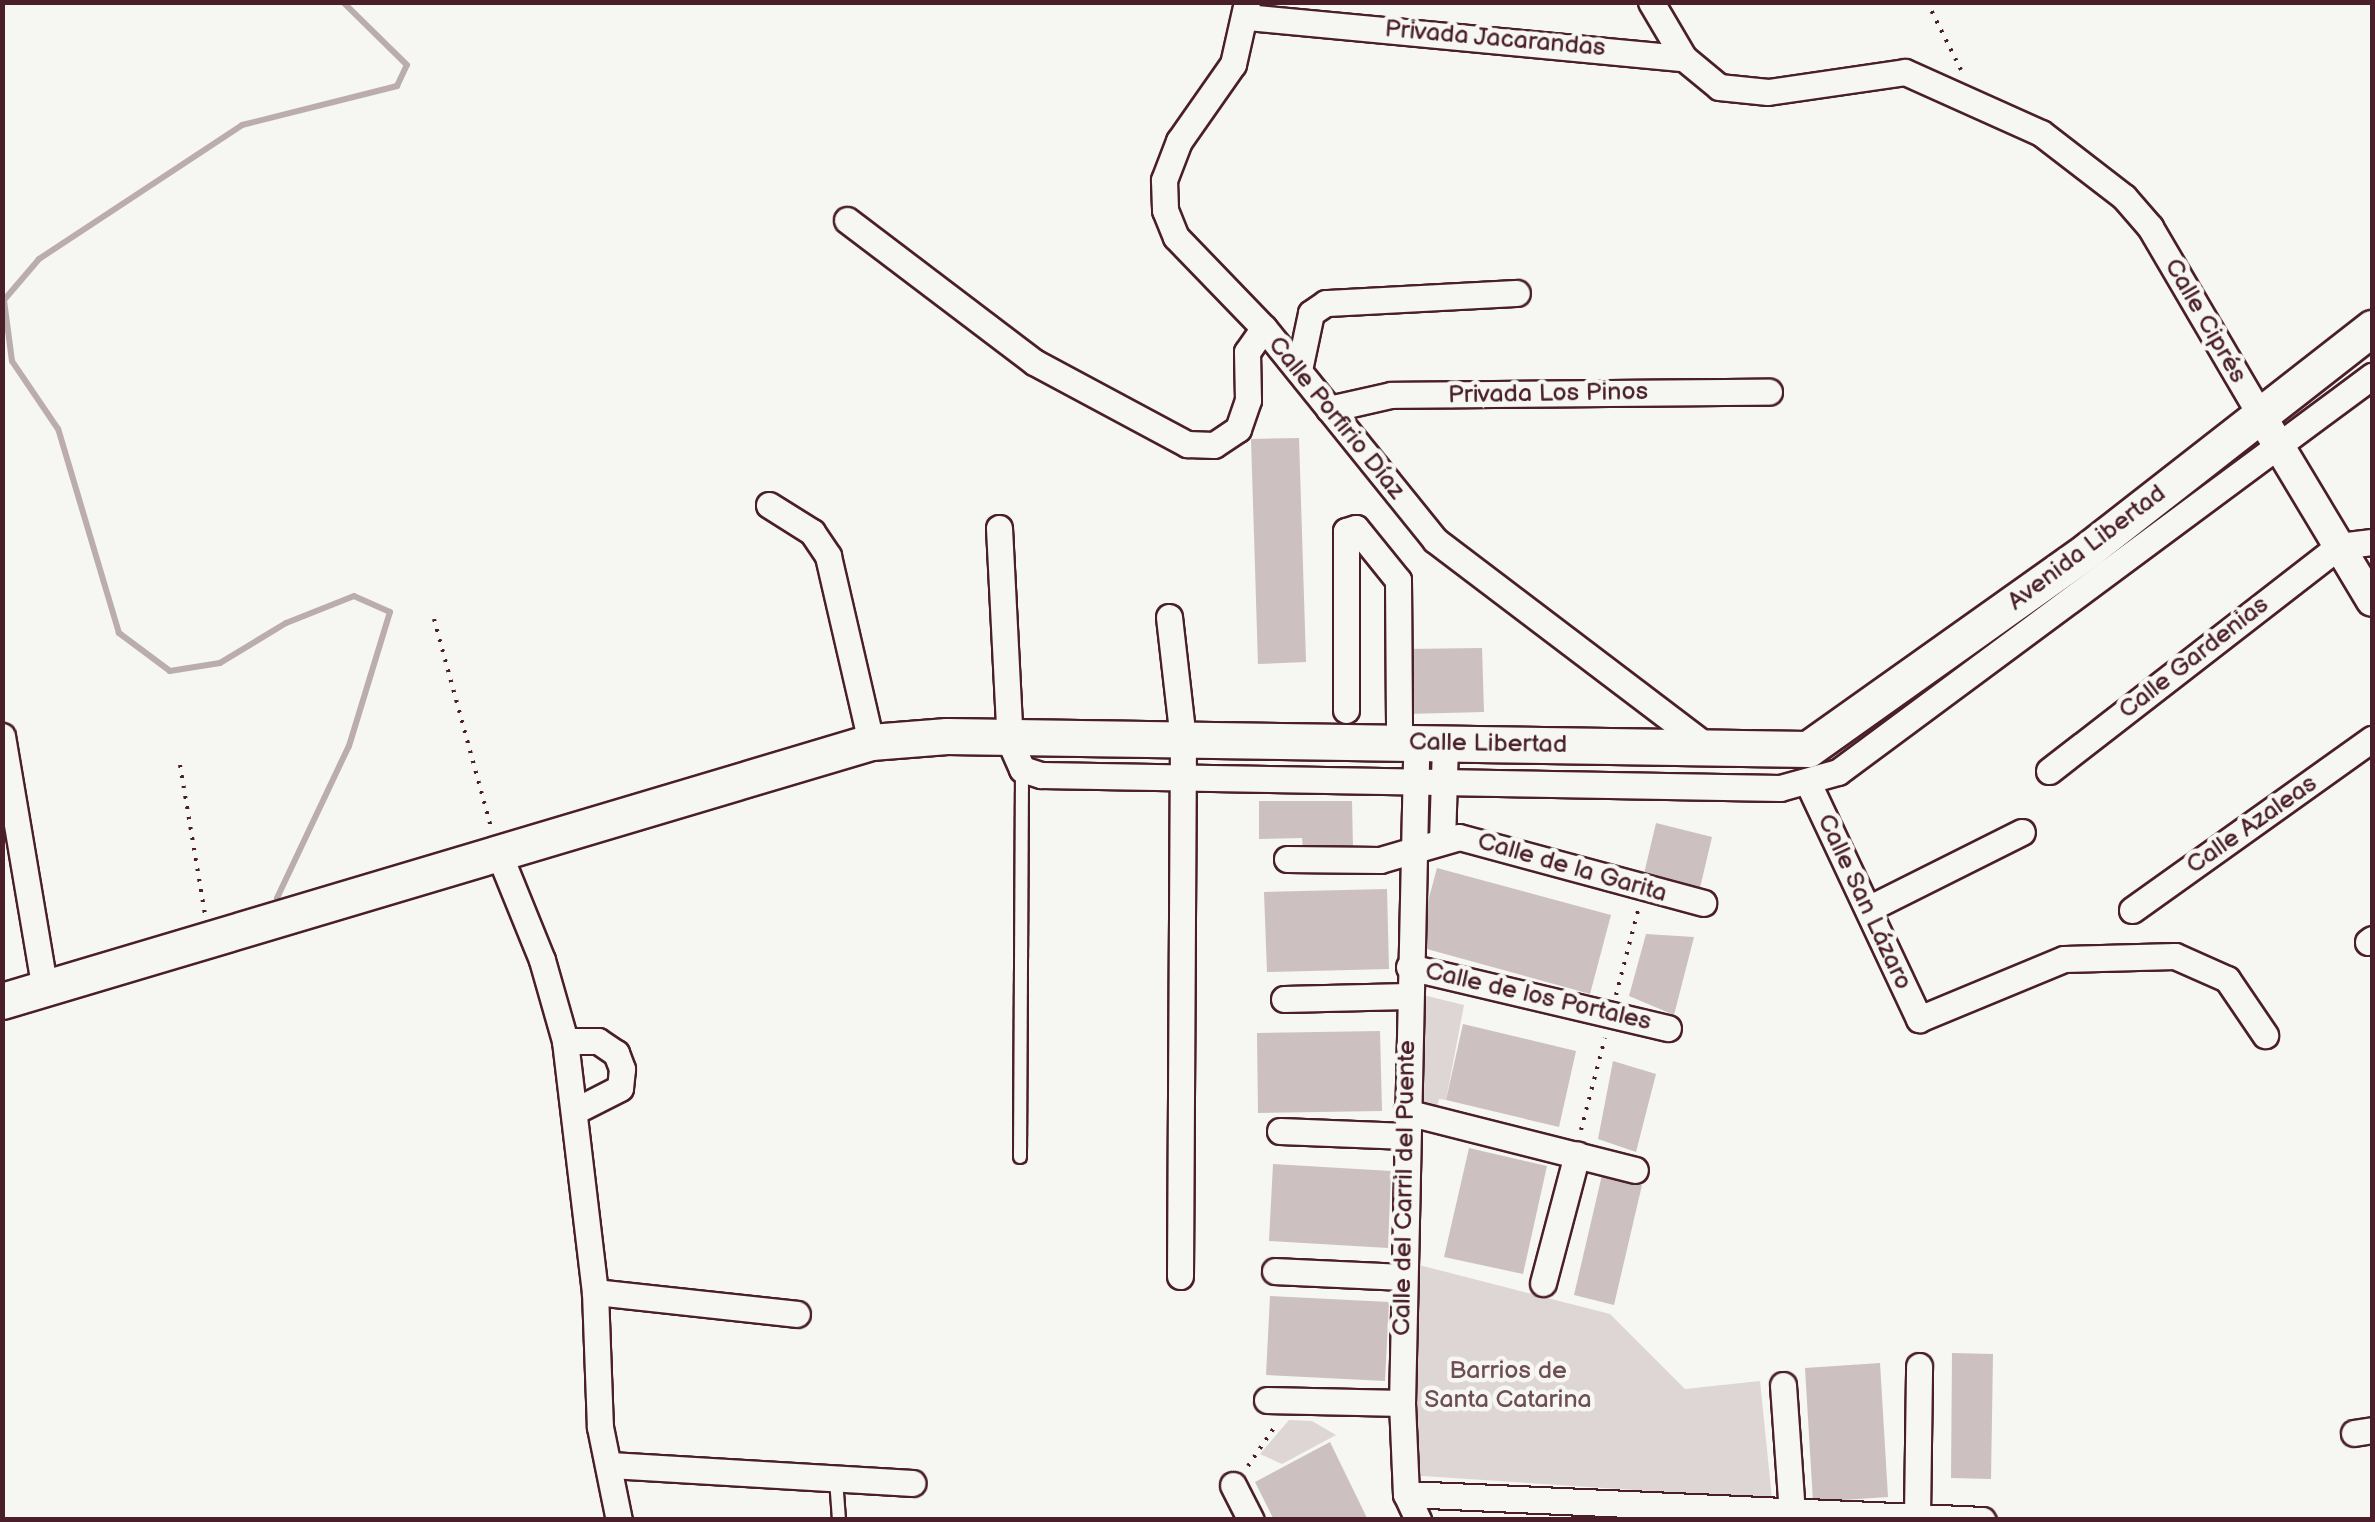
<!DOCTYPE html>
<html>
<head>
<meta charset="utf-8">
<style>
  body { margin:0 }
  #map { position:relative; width:2375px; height:1522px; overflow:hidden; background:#f6f6f2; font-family:"Balsamiq Sans",sans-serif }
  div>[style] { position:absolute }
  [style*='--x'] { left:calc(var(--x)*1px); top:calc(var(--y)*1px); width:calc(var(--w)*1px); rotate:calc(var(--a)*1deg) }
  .green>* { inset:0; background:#ddd6d5 }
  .stream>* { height:6px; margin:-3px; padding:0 3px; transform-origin:3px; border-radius:3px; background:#bbadae }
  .building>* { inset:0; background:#ccc1c0 }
  .path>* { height:4px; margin-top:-2px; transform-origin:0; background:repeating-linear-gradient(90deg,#4a1f2b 0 2.5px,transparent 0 10.5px) }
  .roads { filter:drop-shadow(2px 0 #4a1f2b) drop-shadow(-2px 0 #4a1f2b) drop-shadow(0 2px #4a1f2b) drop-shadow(0 -2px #4a1f2b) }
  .service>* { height:12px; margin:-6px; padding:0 6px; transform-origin:6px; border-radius:6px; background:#f6f6f2 }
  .minor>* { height:25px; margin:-12.5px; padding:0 12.5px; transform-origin:12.5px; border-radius:12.5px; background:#f6f6f2 }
  .tertiary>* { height:30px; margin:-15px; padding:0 15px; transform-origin:15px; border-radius:15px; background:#f6f6f2 }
  .secondary>* { height:35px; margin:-17.5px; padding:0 17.5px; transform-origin:17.5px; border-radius:17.5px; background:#f6f6f2 }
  span { translate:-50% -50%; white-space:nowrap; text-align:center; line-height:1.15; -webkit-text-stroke:9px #f6f6f2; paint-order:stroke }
  .street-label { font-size:25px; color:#4a1f2b }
  .park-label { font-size:25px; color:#6f4d56 }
  .frame { position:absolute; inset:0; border:5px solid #4a1f2b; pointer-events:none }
</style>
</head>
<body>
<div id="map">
  <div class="green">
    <div style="clip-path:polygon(1419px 994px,1464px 1005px,1446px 1100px,1439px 1099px,1436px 1112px,1415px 1107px)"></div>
    <div style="clip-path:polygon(1419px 1265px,1610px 1314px,1685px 1389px,1760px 1381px,1772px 1499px,1407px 1475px)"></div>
    <div style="clip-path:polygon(1289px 1420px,1312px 1421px,1336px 1435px,1282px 1464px,1260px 1454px)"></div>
  </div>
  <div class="stream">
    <div style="--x:277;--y:898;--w:168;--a:-64.7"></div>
    <div style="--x:349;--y:746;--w:140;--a:-73"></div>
    <div style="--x:390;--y:612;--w:39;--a:-156"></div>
    <div style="--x:354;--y:596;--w:73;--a:158.3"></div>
    <div style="--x:286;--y:623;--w:77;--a:148.8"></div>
    <div style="--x:220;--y:663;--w:51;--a:170.9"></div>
    <div style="--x:170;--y:671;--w:64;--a:-143.3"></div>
    <div style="--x:119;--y:633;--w:213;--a:-106.6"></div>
    <div style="--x:58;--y:429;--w:82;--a:-124.1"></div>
    <div style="--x:12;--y:361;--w:62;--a:-97.5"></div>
    <div style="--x:4;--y:300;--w:54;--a:-49.5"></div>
    <div style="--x:39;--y:259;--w:243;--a:-33.4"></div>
    <div style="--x:242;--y:125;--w:160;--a:-14.1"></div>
    <div style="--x:397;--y:86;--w:23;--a:-65"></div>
    <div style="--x:407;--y:65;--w:90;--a:-135.5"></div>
  </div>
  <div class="building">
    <div style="clip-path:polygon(1299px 438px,1306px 662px,1258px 664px,1251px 439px)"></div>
    <div style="clip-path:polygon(1482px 648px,1484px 712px,1406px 714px,1404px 649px)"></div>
    <div style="clip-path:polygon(1259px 801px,1352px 801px,1353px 848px,1303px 848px,1302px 838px,1259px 839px)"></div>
    <div style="clip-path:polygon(1656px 823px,1712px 837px,1699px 892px,1643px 878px)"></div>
    <div style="clip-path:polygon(1437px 868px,1611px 915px,1590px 994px,1416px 946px)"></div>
    <div style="clip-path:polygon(1387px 889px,1389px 969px,1267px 972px,1264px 892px)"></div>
    <div style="clip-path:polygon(1646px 934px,1694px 937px,1674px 1015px,1629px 996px)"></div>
    <div style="clip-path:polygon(1463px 1024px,1576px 1051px,1559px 1127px,1446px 1100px)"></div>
    <div style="clip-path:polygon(1380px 1031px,1382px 1111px,1258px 1113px,1257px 1033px)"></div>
    <div style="clip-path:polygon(1613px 1061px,1656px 1074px,1636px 1152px,1598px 1139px)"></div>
    <div style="clip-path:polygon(1469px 1148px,1547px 1166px,1523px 1274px,1444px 1257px)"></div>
    <div style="clip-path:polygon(1273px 1164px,1391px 1171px,1388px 1248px,1269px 1241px)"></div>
    <div style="clip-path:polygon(1602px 1175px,1642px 1185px,1614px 1305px,1574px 1295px)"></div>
    <div style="clip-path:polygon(1270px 1296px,1389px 1302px,1385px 1381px,1266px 1375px)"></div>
    <div style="clip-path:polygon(1952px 1353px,1993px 1354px,1991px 1479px,1951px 1478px)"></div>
    <div style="clip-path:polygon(1880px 1363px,1888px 1497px,1813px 1502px,1805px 1368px)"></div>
    <div style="clip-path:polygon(1330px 1442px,1368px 1520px,1274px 1520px,1255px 1482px)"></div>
  </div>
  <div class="path">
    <div style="--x:1927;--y:2;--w:76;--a:63.4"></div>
    <div style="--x:434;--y:619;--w:216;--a:74.7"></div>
    <div style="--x:180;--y:765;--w:151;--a:80.5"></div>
    <div style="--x:1616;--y:995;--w:91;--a:-75.4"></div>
    <div style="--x:1581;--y:1130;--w:95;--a:-75.4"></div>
    <div style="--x:1248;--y:1466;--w:50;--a:-55.7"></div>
  </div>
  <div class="roads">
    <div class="service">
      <div style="--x:1020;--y:1157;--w:388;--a:-89.7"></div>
      <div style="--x:836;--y:1479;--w:41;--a:85.8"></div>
    </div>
    <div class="minor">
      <div style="--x:1247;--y:2;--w:64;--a:102.7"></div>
      <div style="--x:1233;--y:64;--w:94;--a:125"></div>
      <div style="--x:1179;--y:141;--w:42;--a:111"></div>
      <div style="--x:1164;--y:180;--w:30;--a:88"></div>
      <div style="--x:1165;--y:210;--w:29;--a:68"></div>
      <div style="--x:1176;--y:237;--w:127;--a:46"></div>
      <div style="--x:1264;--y:328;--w:272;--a:51.1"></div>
      <div style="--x:1435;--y:540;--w:345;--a:37.2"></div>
      <div style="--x:1651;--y:2;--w:65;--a:59.5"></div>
      <div style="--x:1684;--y:58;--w:45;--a:39.6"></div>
      <div style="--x:1719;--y:87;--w:49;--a:5.8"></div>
      <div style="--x:1768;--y:92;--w:138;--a:-8.3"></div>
      <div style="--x:1905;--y:72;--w:149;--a:24.2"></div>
      <div style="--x:2041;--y:133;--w:105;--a:37.6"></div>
      <div style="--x:2124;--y:197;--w:40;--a:49"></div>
      <div style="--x:2150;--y:227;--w:216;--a:59.6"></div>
      <div style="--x:1247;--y:17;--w:439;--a:5.4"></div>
      <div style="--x:847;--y:220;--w:235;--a:37.2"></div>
      <div style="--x:1034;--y:362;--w:174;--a:28.2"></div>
      <div style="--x:1187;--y:444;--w:27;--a:2"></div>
      <div style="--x:1214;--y:445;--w:29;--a:-34"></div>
      <div style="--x:1238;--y:429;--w:31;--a:-71"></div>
      <div style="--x:1248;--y:400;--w:48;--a:-91.2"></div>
      <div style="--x:1247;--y:352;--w:29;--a:-55"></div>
      <div style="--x:1299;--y:370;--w:58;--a:-78.1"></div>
      <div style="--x:1311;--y:313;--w:18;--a:-34"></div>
      <div style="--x:1326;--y:303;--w:191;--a:-3"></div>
      <div style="--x:1329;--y:409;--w:64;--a:-12.7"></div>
      <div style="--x:1391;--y:395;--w:378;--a:-0.5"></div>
      <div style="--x:769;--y:505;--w:51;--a:32.1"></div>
      <div style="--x:812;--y:532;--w:29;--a:56"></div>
      <div style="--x:828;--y:556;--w:191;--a:77"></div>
      <div style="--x:999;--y:528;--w:214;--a:87.1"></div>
      <div style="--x:1010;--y:742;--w:30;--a:66"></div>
      <div style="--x:1022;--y:769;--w:20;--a:18"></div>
      <div style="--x:1041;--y:775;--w:739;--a:1.01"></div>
      <div style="--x:1780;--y:788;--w:60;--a:-15.4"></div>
      <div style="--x:1838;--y:772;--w:665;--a:-36.56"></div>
      <div style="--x:1169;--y:617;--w:123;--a:83.5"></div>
      <div style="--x:1183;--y:739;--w:537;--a:90.32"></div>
      <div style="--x:1346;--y:710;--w:179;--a:-90"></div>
      <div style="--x:1346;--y:531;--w:10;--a:-17"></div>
      <div style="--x:1356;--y:528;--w:67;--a:51.1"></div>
      <div style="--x:1398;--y:580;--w:162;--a:89.6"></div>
      <div style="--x:2;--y:736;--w:258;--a:80.4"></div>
      <div style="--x:1416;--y:762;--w:641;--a:91.25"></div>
      <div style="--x:1402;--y:1403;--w:91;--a:87.5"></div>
      <div style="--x:1406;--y:1494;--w:29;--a:65"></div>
      <div style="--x:2049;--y:771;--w:367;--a:-37.8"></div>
      <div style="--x:2339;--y:546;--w:33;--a:-7"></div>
      <div style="--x:1809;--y:785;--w:259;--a:64.8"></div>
      <div style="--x:1919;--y:1019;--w:157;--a:-22.5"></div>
      <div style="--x:2064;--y:959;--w:111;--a:-1.5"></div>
      <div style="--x:2175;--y:956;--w:57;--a:23.9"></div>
      <div style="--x:2227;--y:979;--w:68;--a:55.8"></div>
      <div style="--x:1442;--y:841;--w:98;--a:-88.2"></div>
      <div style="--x:499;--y:854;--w:114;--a:67.9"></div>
      <div style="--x:542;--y:960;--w:84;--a:74.1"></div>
      <div style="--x:565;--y:1041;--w:253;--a:83.2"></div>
      <div style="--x:595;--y:1292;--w:135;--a:87.9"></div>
      <div style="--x:600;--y:1427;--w:95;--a:78.5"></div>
      <div style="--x:1287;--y:859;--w:93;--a:0.6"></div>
      <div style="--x:1380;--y:860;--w:82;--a:-16.2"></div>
      <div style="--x:1459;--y:837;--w:253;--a:15.1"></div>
      <div style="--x:1868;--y:909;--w:172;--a:-26.6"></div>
      <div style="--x:2132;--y:910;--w:295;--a:-35.5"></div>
      <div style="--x:2368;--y:942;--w:5;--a:-37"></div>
      <div style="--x:1409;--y:967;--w:266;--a:13.3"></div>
      <div style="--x:1284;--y:999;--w:124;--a:-1.4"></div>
      <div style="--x:565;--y:1041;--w:33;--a:0"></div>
      <div style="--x:598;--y:1041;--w:22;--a:34"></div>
      <div style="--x:616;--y:1053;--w:17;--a:69"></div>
      <div style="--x:622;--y:1069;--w:19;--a:96"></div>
      <div style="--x:620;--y:1088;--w:51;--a:152.9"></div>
      <div style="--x:1406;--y:1112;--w:236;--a:14.2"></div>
      <div style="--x:1280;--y:1131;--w:127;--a:2.3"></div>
      <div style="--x:1275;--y:1271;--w:127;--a:2.7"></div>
      <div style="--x:1543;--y:1283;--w:133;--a:-75.2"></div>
      <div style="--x:595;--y:1292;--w:203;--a:6.2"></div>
      <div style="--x:1783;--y:1385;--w:128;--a:86"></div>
      <div style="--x:1267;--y:1400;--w:135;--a:1.3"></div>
      <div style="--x:2354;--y:1433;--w:18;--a:-9"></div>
      <div style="--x:610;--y:1465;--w:303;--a:3.4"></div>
      <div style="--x:1233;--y:1485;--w:39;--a:63"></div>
      <div style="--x:1406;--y:1494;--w:577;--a:2.58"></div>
      <div style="--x:1917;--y:1516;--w:150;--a:-89.2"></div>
    </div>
    <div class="tertiary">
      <div style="--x:2259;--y:413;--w:219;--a:59"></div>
    </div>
    <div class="secondary">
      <div style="--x:2;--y:1001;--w:907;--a:-16.6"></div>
      <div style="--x:871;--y:742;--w:76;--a:-4.5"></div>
      <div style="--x:947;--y:736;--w:861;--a:0.87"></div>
      <div style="--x:1808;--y:749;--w:345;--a:-35.4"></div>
      <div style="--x:2089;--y:549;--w:359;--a:-38"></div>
    </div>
  </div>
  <div class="street-label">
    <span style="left:1495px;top:39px;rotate:5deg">Privada Jacarandas</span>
    <span style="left:2205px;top:321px;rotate:60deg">Calle Ciprés</span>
    <span style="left:1548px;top:394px;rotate:-1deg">Privada Los Pinos</span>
    <span style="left:1336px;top:418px;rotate:51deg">Calle Porfirio Díaz</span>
    <span style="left:2087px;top:548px;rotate:-37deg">Avenida Libertad</span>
    <span style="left:2194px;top:658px;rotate:-38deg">Calle Gardenias</span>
    <span style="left:1488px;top:744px;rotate:1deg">Calle Libertad</span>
    <span style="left:2252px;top:825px;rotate:-35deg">Calle Azaleas</span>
    <span style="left:1572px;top:868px;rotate:16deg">Calle de la Garita</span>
    <span style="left:1864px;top:902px;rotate:65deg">Calle San Lázaro</span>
    <span style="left:1538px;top:997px;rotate:13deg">Calle de los Portales</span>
    <span style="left:1405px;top:1188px;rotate:-89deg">Calle del Carril del Puente</span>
  </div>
  <div class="park-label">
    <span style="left:1508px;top:1386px">Barrios de<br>Santa Catarina</span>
  </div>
  <div class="frame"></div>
</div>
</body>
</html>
